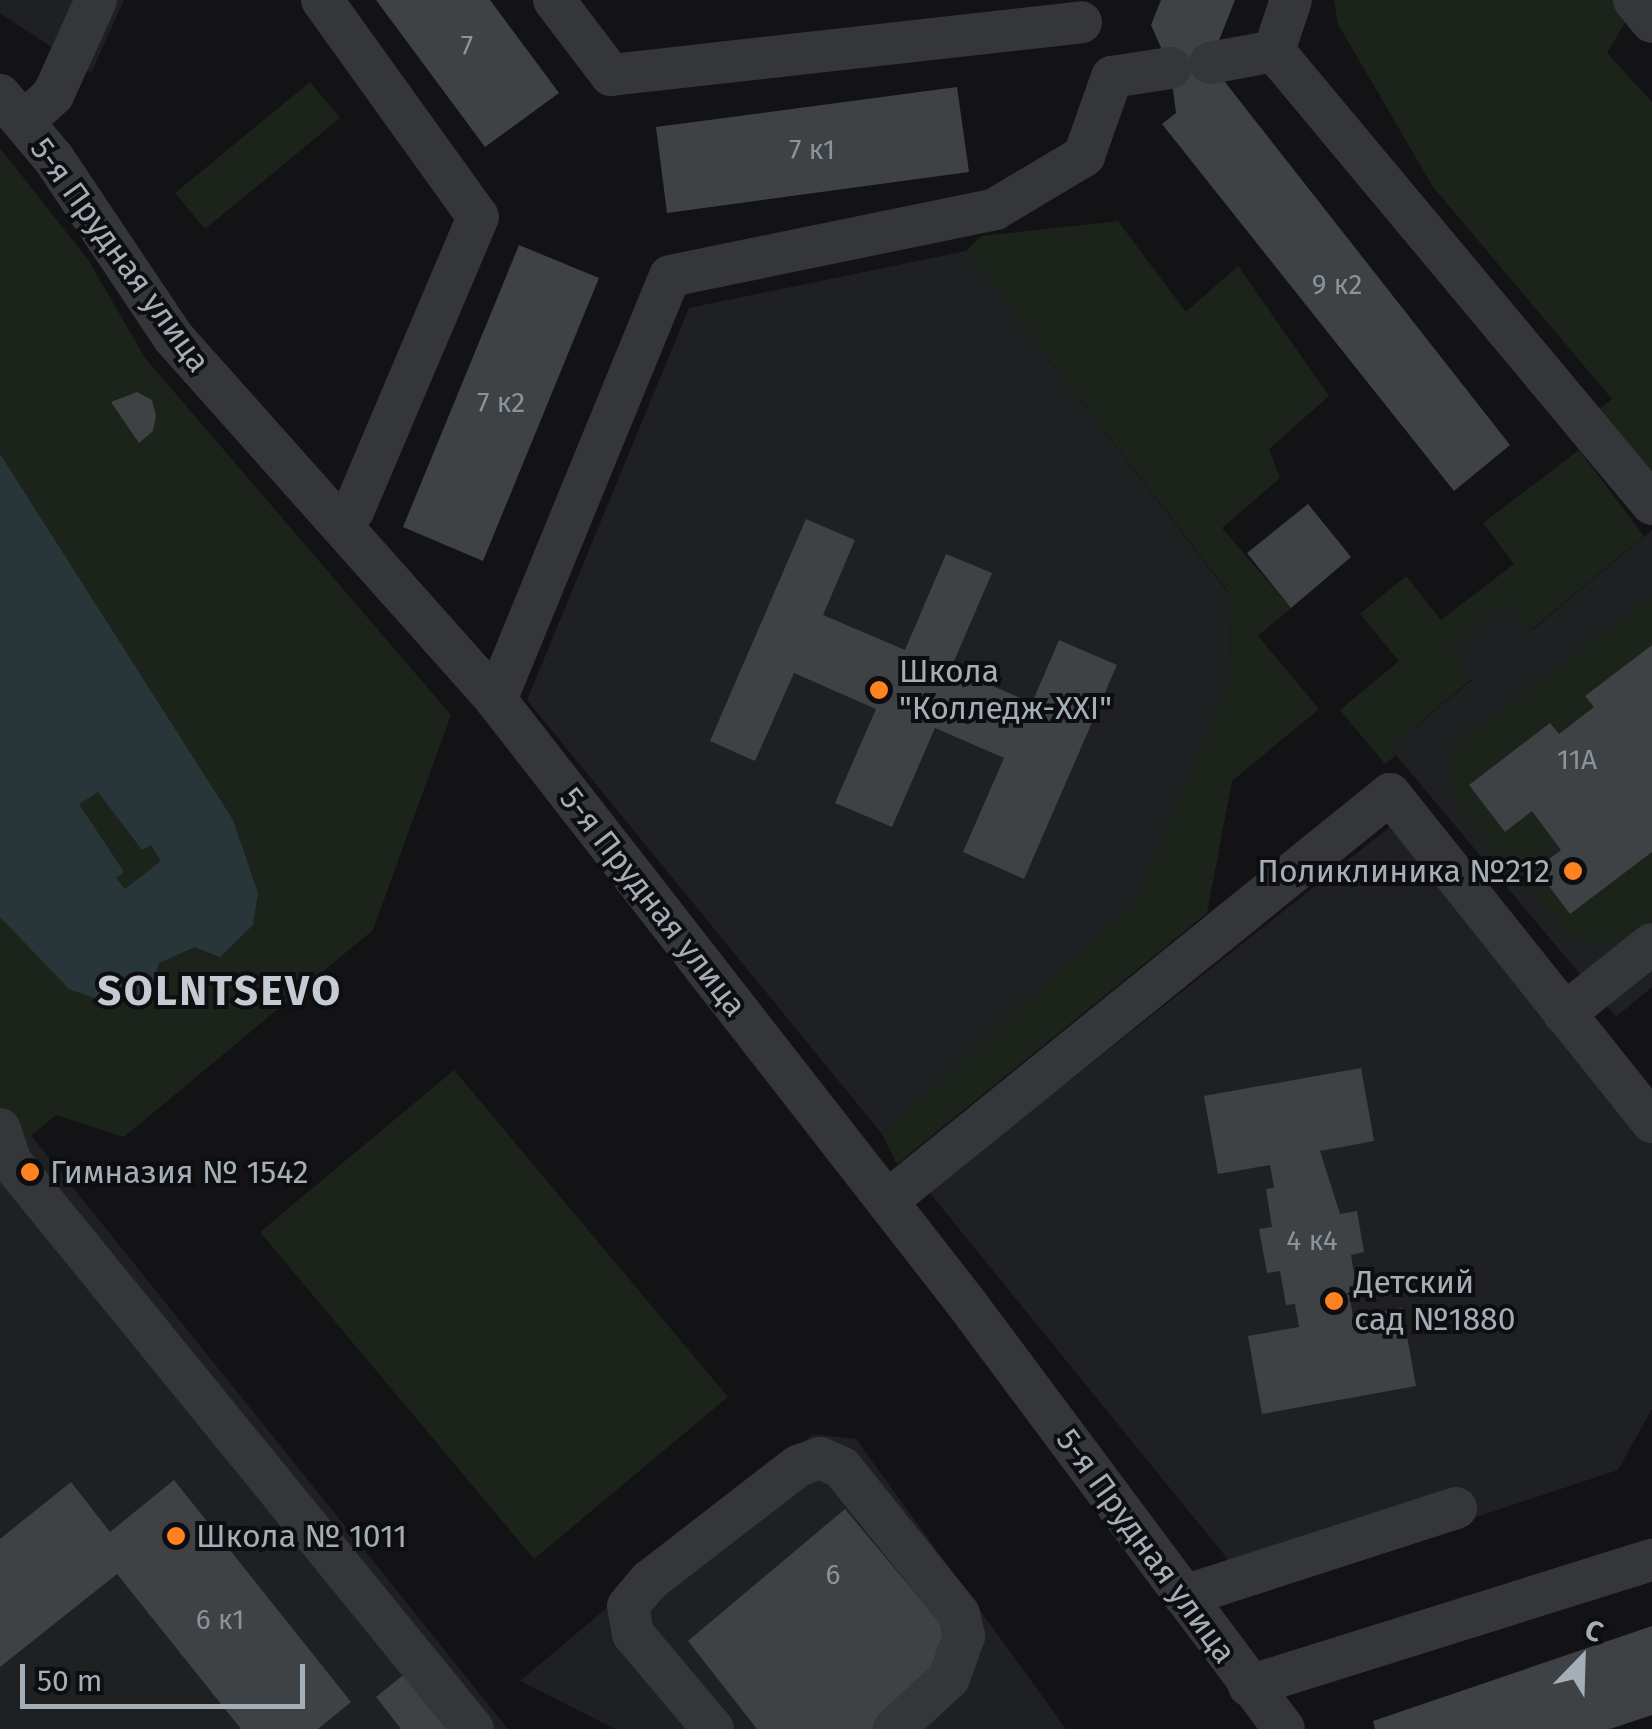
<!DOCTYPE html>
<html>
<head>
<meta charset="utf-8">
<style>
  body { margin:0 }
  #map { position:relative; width:1652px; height:1729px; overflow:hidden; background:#131315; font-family:"Fira Sans",sans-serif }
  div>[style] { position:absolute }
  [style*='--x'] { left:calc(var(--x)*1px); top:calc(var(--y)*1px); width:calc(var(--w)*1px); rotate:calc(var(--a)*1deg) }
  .built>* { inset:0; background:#1f2022 }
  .green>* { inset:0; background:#1b231b }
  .water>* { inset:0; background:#28363a }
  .building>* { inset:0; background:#3f4245 }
  .minor>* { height:42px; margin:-21px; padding:0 21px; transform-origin:21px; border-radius:21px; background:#34363a }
  .dots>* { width:28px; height:28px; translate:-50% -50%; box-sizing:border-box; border:5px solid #0e0e10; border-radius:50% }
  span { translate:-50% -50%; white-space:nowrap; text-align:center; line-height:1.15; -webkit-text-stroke:8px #0e0e10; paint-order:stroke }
  .number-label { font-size:28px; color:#8a939a }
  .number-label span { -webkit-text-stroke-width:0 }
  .street-label { font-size:32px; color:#a3aeb7 }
  .poi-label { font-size:32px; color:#a3aeb7 }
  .left { translate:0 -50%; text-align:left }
  .right { translate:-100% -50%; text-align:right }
  .district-label { font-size:42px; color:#c5cbd2; font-weight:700; letter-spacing:2.5px }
  .north { position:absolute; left:1532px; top:1609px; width:100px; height:100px; -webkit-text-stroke:8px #0e0e10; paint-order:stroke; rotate:23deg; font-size:28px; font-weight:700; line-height:40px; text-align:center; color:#a3aeb7 }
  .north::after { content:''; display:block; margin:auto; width:35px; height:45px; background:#a3aeb7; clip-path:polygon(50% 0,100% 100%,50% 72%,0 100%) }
  .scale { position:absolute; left:20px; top:1664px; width:285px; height:45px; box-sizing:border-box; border:5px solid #a3aeb7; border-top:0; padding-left:12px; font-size:30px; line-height:35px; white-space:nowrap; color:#a3aeb7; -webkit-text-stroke:8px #0e0e10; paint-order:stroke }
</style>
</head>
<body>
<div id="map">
  <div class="built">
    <div style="clip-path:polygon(0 0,124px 0,91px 73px,0 13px)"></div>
    <div style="clip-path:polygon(966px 251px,1230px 595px,1231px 680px,1134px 903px,882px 1134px,527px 700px,689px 308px)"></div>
    <div style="clip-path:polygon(1652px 530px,1652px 987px,1616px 1017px,1390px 748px,1472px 680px,1448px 650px,1506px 602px,1531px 631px)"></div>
    <div style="clip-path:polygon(1391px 826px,1652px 1142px,1652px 1409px,1618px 1470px,1239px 1596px,1226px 1557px,929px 1192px)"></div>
    <div style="clip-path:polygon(0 1097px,120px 1246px,508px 1729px,0 1729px)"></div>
    <div style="clip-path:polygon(813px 1434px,856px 1439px,1066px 1729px,615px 1729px,520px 1681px)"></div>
  </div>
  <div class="green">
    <div style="clip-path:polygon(1334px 0,1615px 0,1629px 16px,1607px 53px,1652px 102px,1652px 482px,1590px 417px,1612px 399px,1433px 187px,1338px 24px)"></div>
    <div style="clip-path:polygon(310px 82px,340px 118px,205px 229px,175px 193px)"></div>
    <div style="clip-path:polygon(0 148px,89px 261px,145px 358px,451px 715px,373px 930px,124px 1137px,56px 1115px,27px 1139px,0 1106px)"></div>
    <div style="clip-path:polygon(1118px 221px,1186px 312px,1238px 266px,1329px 396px,1269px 449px,1280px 478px,1222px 528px,1291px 608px,1258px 636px,1319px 709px,1232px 781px,1207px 913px,897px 1164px,882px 1134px,1134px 903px,1231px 680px,1230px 594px,966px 251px,981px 236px)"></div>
    <div style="clip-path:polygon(1579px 450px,1644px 536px,1530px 631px,1506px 602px,1449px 650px,1472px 679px,1391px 747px,1396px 755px,1385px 764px,1340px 710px,1399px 661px,1360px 614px,1406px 576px,1441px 620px,1514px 564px,1483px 523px)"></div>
    <div style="clip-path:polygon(1652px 595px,1652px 645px,1585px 696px,1594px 707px,1559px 734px,1550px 723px,1469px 785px,1504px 832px,1532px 811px,1561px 850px,1536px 869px,1570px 913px,1652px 852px,1652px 926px,1606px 945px,1572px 939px,1457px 806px,1447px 772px,1455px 744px)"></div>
    <div style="clip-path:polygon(454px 1070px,728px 1397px,534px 1559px,260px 1232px)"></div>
  </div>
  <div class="water">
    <div style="clip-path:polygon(evenodd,0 454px,233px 820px,258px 893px,253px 925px,220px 957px,195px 947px,159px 963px,151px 990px,113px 1005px,69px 989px,0 917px,0 454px,98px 792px,142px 850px,151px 845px,161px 861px,125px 889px,116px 878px,124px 872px,79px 804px,98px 792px)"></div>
  </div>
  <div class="building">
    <div style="clip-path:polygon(376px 0,490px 0,559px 93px,485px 147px)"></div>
    <div style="clip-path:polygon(1161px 0,1235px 0,1210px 63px,1510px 445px,1454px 491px,1162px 124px,1176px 113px,1170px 68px,1151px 25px)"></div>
    <div style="clip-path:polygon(957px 87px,969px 172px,667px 213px,656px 127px)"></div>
    <div style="clip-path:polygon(519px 245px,599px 278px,483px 561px,403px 527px)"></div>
    <div style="clip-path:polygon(137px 392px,152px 400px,156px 416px,153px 431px,139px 443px,111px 402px)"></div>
    <div style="clip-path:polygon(1308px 504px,1351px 557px,1291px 608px,1247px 553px)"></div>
    <div style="clip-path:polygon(806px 519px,855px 540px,823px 615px,905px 650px,946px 554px,992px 573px,951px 668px,1032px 703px,1059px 640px,1117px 665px,1024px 879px,963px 852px,1004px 758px,935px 728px,892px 827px,835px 803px,876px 709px,794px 673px,755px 761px,710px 741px)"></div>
    <div style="clip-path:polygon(1652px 645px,1652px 852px,1570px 914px,1536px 869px,1561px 850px,1532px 811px,1505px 832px,1469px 785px,1550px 723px,1559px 734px,1594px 707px,1585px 696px)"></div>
    <div style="clip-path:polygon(1361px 1068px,1374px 1141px,1320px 1151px,1340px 1214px,1357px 1211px,1364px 1252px,1351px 1255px,1357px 1291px,1349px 1293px,1353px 1317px,1402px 1308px,1416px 1386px,1262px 1414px,1248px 1336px,1299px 1327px,1295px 1304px,1286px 1305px,1280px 1271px,1267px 1273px,1259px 1229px,1272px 1227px,1266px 1189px,1274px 1188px,1270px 1165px,1218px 1174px,1204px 1096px)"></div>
    <div style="clip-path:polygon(174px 1480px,351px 1702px,318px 1729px,241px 1729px,117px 1574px,0 1667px,0 1539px,71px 1482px,110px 1532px)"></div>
    <div style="clip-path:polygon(845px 1509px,956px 1642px,879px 1729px,757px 1729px,688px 1641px)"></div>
    <div style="clip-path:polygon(1652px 1626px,1652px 1715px,1610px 1729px,1375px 1729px,1373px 1721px)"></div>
    <div style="clip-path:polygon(412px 1668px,449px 1729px,401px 1729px,376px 1697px)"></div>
  </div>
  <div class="minor">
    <div style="--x:322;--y:0;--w:267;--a:54.3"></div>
    <div style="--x:478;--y:217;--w:319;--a:113"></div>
    <div style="--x:353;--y:511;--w:19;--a:155"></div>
    <div style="--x:554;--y:0;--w:94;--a:52.8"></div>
    <div style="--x:611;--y:75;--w:473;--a:-6.4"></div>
    <div style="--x:1291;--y:0;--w:54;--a:108.4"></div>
    <div style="--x:1274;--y:51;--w:590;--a:50.16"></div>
    <div style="--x:1634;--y:0;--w:28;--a:51"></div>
    <div style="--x:1210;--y:63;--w:65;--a:-10.6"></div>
    <div style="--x:0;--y:95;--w:84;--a:49.8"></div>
    <div style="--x:54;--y:159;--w:214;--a:56.2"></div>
    <div style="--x:173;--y:337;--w:486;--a:48.3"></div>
    <div style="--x:496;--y:700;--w:761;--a:52.05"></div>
    <div style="--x:964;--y:1300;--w:535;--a:53.28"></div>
    <div style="--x:24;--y:122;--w:40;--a:-43"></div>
    <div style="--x:53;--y:95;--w:104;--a:-65.6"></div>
    <div style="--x:496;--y:700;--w:458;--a:-67.7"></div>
    <div style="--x:670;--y:276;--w:332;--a:-11.6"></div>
    <div style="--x:995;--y:209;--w:104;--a:-30.8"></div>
    <div style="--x:1084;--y:156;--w:84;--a:-70.5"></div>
    <div style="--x:1112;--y:77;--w:59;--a:-8.8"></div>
    <div style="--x:1564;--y:1014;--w:112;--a:-38.5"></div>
    <div style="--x:0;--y:1129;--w:35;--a:72"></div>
    <div style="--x:11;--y:1162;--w:731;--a:50.83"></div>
    <div style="--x:887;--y:1201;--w:647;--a:-38.98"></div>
    <div style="--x:1390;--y:794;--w:420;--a:51.4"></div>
    <div style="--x:1184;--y:1596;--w:286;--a:-17.9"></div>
    <div style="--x:1249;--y:1686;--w:422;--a:-17.4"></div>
    <div style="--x:713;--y:1729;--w:124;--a:-130.1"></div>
    <div style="--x:633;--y:1634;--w:28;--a:-100"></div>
    <div style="--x:628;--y:1606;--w:33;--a:-50"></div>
    <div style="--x:649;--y:1581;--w:188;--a:-37.7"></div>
    <div style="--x:798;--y:1466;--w:23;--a:-20"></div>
    <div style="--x:820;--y:1458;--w:24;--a:24"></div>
    <div style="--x:842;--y:1468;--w:187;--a:51.3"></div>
    <div style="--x:959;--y:1614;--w:23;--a:77"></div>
    <div style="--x:964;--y:1636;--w:45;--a:109.7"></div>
    <div style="--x:949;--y:1678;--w:75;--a:137.2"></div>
  </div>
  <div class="dots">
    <div style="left:879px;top:690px;background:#ff8221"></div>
    <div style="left:1573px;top:871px;background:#ff8221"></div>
    <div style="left:30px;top:1172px;background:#ff8221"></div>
    <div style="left:1334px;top:1301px;background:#ff8221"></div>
    <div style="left:176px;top:1536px;background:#ff8221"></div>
  </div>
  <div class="number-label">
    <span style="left:467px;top:46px">7</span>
    <span style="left:812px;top:150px">7 к1</span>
    <span style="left:1337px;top:285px">9 к2</span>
    <span style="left:501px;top:403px">7 к2</span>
    <span style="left:1577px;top:760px">11А</span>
    <span style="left:1312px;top:1241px">4 к4</span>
    <span style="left:833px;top:1575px">6</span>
    <span style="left:220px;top:1620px">6 к1</span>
  </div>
  <div class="street-label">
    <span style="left:120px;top:255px;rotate:54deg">5-я Прудная улица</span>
    <span style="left:653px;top:902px;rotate:52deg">5-я Прудная улица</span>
    <span style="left:1146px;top:1546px;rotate:54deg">5-я Прудная улица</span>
  </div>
  <div class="poi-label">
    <span class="left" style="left:899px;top:690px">Школа<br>"Колледж-XXI"</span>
    <span class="right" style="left:1550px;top:871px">Поликлиника №212</span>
    <span class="left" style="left:50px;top:1172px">Гимназия № 1542</span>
    <span class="left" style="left:1354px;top:1301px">Детский<br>сад №1880</span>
    <span class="left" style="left:196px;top:1536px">Школа № 1011</span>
  </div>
  <div class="district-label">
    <span style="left:220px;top:991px">SOLNTSEVO</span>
  </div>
  <div class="north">С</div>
  <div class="scale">50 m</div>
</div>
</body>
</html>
